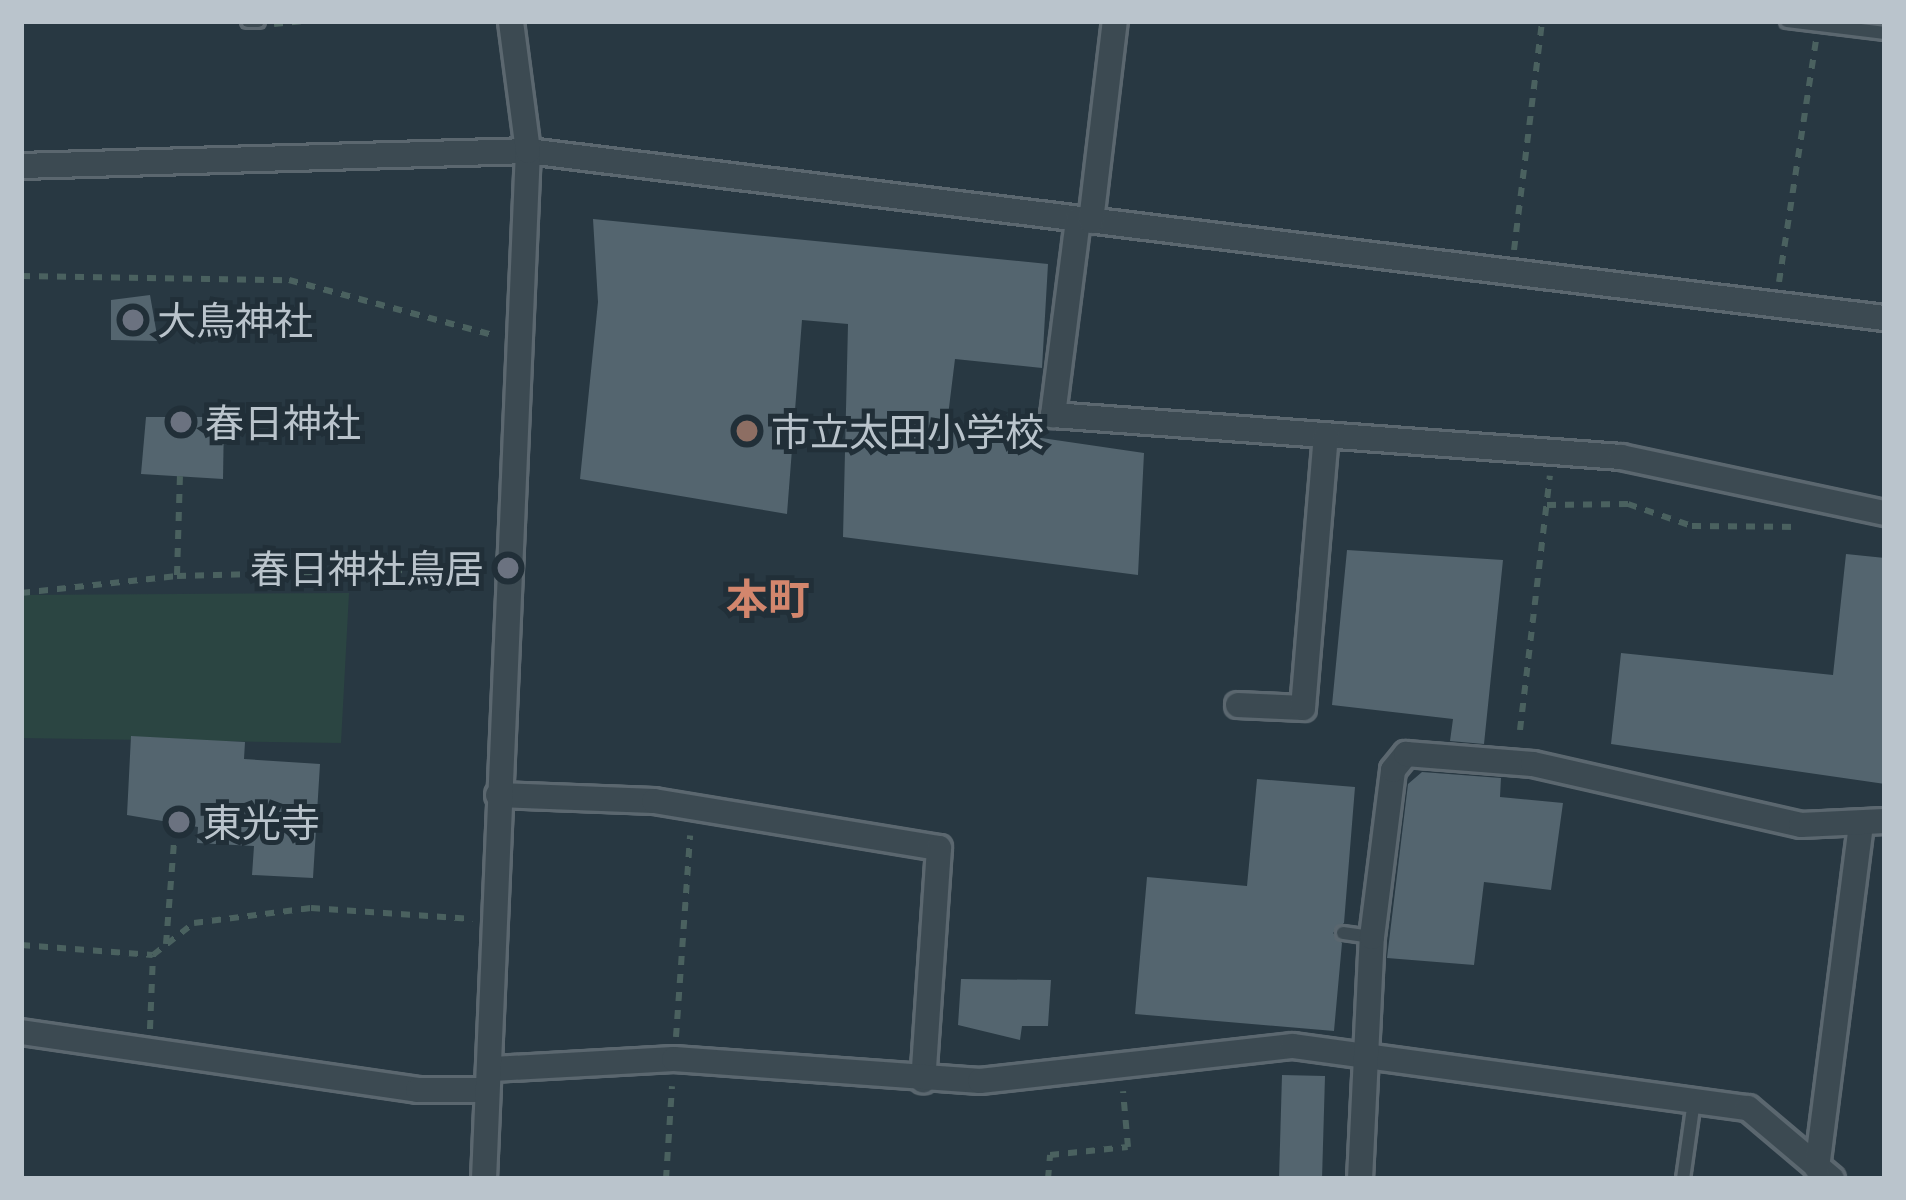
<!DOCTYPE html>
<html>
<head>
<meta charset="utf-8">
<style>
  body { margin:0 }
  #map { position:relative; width:1906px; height:1200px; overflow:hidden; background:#283842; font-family:Manrope,"Noto Sans JP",sans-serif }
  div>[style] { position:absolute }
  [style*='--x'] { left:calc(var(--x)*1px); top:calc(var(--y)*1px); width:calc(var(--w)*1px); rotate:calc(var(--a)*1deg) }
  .green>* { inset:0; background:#2b4542 }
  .building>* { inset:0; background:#54656f }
  .path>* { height:6px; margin-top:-3px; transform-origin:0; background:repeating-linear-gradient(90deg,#4a615f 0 9px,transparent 0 18px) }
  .roads { filter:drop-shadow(3px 0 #5b676f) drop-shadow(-3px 0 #5b676f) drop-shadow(0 3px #5b676f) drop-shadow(0 -3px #5b676f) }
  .lane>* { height:12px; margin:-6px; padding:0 6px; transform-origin:6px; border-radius:6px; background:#3c4a52 }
  .street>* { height:24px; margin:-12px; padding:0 12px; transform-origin:12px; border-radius:12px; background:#3c4a52 }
  .dots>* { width:33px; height:33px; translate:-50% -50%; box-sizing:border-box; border:6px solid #212f38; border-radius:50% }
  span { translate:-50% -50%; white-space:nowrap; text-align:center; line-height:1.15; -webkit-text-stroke:10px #212f38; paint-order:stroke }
  .poi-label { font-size:39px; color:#bac4cc }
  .left { translate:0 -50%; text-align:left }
  .right { translate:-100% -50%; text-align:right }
  .neighbourhood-label { font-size:42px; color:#d3866d; font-weight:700 }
  .frame { position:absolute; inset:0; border:24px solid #bac4cc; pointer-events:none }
</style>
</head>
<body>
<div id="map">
  <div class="green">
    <div style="clip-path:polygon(349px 593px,341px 743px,21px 738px,21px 595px)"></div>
  </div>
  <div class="building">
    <div style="clip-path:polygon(593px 219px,1048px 264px,1042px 368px,955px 359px,947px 424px,1144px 453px,1138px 575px,843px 537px,848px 324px,802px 320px,787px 514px,580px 479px,598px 302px)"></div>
    <div style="clip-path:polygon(150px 295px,158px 341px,111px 340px,111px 300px)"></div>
    <div style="clip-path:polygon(146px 417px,224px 417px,223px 479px,141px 474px)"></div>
    <div style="clip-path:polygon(1347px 550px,1503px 560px,1484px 744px,1450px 741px,1453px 719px,1332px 705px)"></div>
    <div style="clip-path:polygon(1846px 554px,1885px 558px,1885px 784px,1611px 744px,1621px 653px,1833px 675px)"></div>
    <div style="clip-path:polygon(131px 736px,245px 742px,244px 759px,320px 764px,313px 878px,252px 875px,254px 846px,197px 843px,198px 827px,127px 815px)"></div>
    <div style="clip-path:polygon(1422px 772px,1501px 778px,1500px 797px,1563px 803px,1551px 890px,1484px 882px,1474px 965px,1387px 958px,1408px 784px)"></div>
    <div style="clip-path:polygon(1257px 779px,1355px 787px,1344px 923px,1333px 933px,1342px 943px,1334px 1031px,1135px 1014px,1147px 877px,1247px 886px)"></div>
    <div style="clip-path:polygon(961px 979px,1051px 980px,1048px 1026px,1022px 1026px,1020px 1040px,958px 1025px)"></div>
    <div style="clip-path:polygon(1282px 1075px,1325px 1076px,1322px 1179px,1279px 1179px)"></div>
  </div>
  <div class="path">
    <div style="--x:274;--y:24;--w:27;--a:-6"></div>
    <div style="--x:1514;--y:250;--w:231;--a:-83"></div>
    <div style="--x:21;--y:276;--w:268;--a:0.9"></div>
    <div style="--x:289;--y:280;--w:214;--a:15.1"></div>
    <div style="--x:1779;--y:282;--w:245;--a:-81.3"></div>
    <div style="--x:1547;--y:505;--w:81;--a:-0.7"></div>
    <div style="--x:1628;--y:504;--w:68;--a:19"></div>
    <div style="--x:1692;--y:526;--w:106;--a:0.5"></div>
    <div style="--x:177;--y:575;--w:99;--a:-88.3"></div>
    <div style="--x:21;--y:593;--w:157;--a:-6.2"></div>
    <div style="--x:177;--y:576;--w:307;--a:-1.5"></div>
    <div style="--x:1520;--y:730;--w:256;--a:-83.3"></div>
    <div style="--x:166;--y:944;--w:115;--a:-85.5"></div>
    <div style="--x:21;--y:945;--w:132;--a:4.3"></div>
    <div style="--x:153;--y:955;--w:52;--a:-38"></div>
    <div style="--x:194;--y:923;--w:118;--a:-7.3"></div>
    <div style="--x:311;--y:908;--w:162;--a:3.9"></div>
    <div style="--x:150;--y:1029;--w:74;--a:-87.7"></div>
    <div style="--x:676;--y:1037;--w:202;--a:-86"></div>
    <div style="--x:666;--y:1179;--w:93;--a:-86.3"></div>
    <div style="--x:1048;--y:1179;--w:24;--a:-85"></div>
    <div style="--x:1050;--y:1155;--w:78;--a:-5.9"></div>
    <div style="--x:1128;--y:1147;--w:56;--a:-95.1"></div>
  </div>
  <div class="roads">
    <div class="lane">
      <div style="--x:248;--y:21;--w:10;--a:0"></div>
      <div style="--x:1787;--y:21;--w:99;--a:7"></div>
      <div style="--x:1343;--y:933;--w:28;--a:8"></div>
      <div style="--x:1683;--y:1179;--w:79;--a:-82"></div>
    </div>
    <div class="street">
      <div style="--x:21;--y:166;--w:507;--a:-1.69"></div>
      <div style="--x:528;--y:151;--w:1367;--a:7.02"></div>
      <div style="--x:1078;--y:220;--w:197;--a:97.3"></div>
      <div style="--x:1053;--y:415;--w:570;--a:4.23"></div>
      <div style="--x:1621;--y:457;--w:270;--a:12"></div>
      <div style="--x:1091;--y:221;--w:201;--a:-83.2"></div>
      <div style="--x:1238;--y:705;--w:65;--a:2.6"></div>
      <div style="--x:1303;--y:708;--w:273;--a:-85.2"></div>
      <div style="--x:498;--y:795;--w:156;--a:2.2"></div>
      <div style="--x:654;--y:801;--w:289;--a:9.4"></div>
      <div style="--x:939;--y:848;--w:233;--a:93.9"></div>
      <div style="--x:21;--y:1032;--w:401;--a:8.3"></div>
      <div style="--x:418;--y:1090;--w:69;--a:0"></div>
      <div style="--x:493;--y:1069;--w:181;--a:-3.2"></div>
      <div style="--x:674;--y:1059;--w:307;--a:4.1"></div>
      <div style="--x:980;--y:1081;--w:315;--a:-6.4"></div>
      <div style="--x:1293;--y:1046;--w:459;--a:7.8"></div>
      <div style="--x:1748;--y:1108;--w:110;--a:40.2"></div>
      <div style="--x:1817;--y:1168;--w:346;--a:-82.7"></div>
      <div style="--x:484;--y:1179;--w:1029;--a:-87.55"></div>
      <div style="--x:528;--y:151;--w:131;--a:-97.5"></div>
      <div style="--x:1360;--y:1179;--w:242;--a:-87.2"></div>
      <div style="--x:1372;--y:937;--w:168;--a:-82.8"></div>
      <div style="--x:1393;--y:770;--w:21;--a:-51"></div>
      <div style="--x:1406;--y:754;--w:127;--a:4.5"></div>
      <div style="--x:1533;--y:764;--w:275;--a:12.8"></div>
      <div style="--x:1801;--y:825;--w:84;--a:-2.7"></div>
    </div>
  </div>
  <div class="dots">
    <div style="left:133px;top:320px;background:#6b7280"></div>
    <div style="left:181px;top:422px;background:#6b7280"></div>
    <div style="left:747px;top:431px;background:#8d6e63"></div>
    <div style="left:508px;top:568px;background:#6b7280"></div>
    <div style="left:179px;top:822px;background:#6b7280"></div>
  </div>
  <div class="poi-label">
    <span class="left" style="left:157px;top:320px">大鳥神社</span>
    <span class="left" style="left:205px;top:422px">春日神社</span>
    <span class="left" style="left:771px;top:431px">市立太田小学校</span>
    <span class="right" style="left:484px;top:568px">春日神社鳥居</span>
    <span class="left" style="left:203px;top:822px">東光寺</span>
  </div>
  <div class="neighbourhood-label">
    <span style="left:768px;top:598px">本町</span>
  </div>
  <div class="frame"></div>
</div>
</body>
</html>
